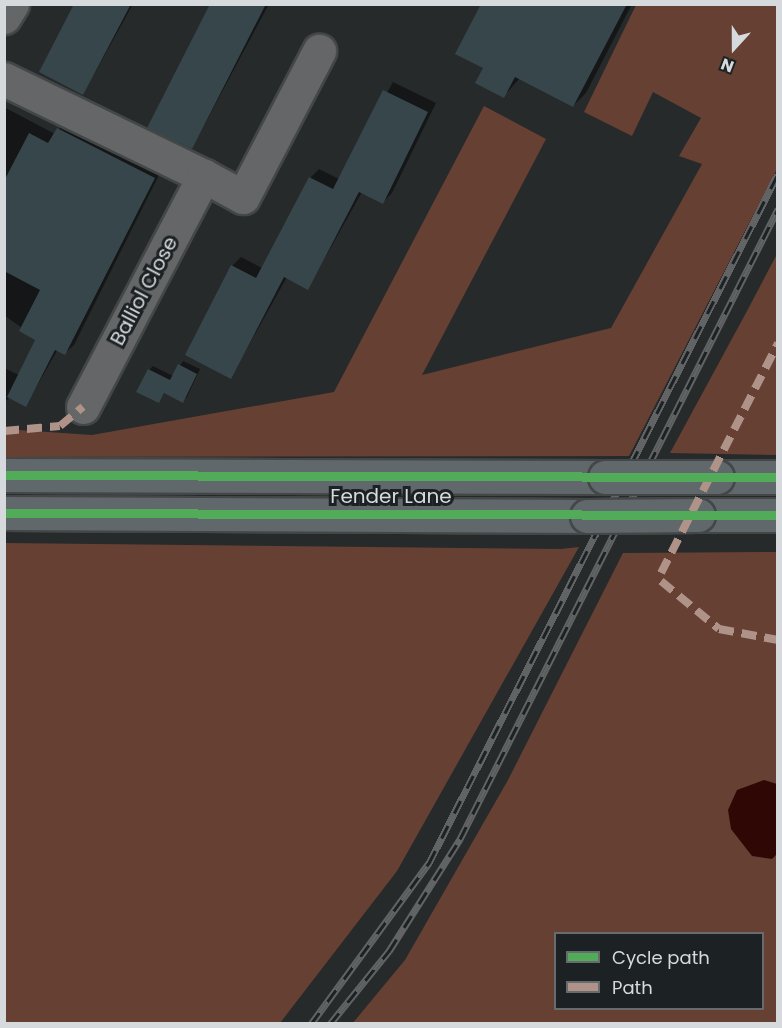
<!DOCTYPE html>
<html>
<head>
<meta charset="utf-8">
<style>
  body { margin:0 }
  #map { position:relative; width:782px; height:1028px; overflow:hidden; background:#272a2b; font-family:Poppins,sans-serif }
  div>[style] { position:absolute }
  [style*='--x'] { left:calc(var(--x)*1px); top:calc(var(--y)*1px); width:calc(var(--w)*1px); rotate:calc(var(--a)*1deg) }
  .green>* { inset:0; background:#674034 }
  .water>* { inset:0; background:#2f0704 }
  .shadow>* { inset:0; background:#0007 }
  .building>* { inset:0; background:#37464b }
  .roads { filter:drop-shadow(2px 0 #444748) drop-shadow(-2px 0 #444748) drop-shadow(0 2px #444748) drop-shadow(0 -2px #444748) }
  .minor>* { height:33px; margin:-16.5px; padding:0 16.5px; transform-origin:16.5px; border-radius:16.5px; background:#646667 }
  .major>* { height:33px; margin:-16.5px; padding:0 16.5px; transform-origin:16.5px; border-radius:16.5px; background:#60686b }
  .rail>* { height:7px; margin-top:-3.5px; transform-origin:0; background:repeating-linear-gradient(90deg,#1c2123 0 14px,#616364 0 28px); box-sizing:border-box; border-block:2px solid #616364 }
  .bridges { filter:drop-shadow(2px 0 #444748) drop-shadow(-2px 0 #444748) drop-shadow(0 2px #444748) drop-shadow(0 -2px #444748) }
  .major-bridge>* { height:33px; margin:-16.5px; padding:0 16.5px; transform-origin:16.5px; border-radius:16.5px; background:#60686b }
  .quiet>* { height:8px; margin-top:-4px; transform-origin:0; background:repeating-linear-gradient(90deg,#af9288 0 15px,transparent 0 23px) }
  .cycleway>* { height:9px; margin:-4.5px; padding:0 4.5px; transform-origin:4.5px; border-radius:4.5px; background:#51ab58 }
  span { translate:-50% -50%; white-space:nowrap; text-align:center; line-height:1.15; -webkit-text-stroke:6px #1c2123; paint-order:stroke }
  .street-label { font-size:20px; color:#d7dadc }
  .frame { position:absolute; inset:0; border:6px solid #d7dadc; pointer-events:none }
  .legend { position:absolute; left:554px; top:932px; width:210px; height:78px; box-sizing:border-box; background:#1c2123; border:2px solid #676b6d; margin:0; padding:8px 10px; list-style:none; font-size:18px; color:#d7dadc }
  .legend li { display:flex; align-items:center; gap:12px; height:30px }
  .legend b { width:30px; border:2px solid #676b6d }
  .north { position:absolute; left:704px; top:18px; width:60px; height:60px; -webkit-text-stroke:4px #1c2123; paint-order:stroke; rotate:201deg; font-size:16px; font-weight:700; line-height:24px; text-align:center; color:#d7dadc }
  .north::after { content:''; display:block; margin:auto; width:21px; height:27px; background:#d7dadc; clip-path:polygon(50% 0,100% 100%,50% 72%,0 100%) }
</style>
</head>
<body>
<div id="map">
  <div class="green">
    <div style="clip-path:polygon(636px 5px,777px 5px,777px 169px,629px 456px,5px 457px,4px 429px,92px 435px,334px 392px,484px 106px,546px 139px,422px 375px,611px 328px,702px 164px,679px 156px,701px 118px,653px 92px,632px 136px,584px 112px)"></div>
    <div style="clip-path:polygon(777px 254px,777px 455px,670px 453px,747px 311px)"></div>
    <div style="clip-path:polygon(5px 543px,561px 549px,579px 547px,397px 871px,280px 1023px,5px 1024px)"></div>
    <div style="clip-path:polygon(evenodd,777px 552px,777px 1023px,352px 1024px,405px 960px,508px 780px,623px 553px,777px 552px,556px 934px,762px 934px,762px 1008px,556px 1008px,556px 934px)"></div>
  </div>
  <div class="water">
    <div style="clip-path:polygon(764px 780px,777px 784px,777px 854px,772px 859px,752px 856px,731px 829px,728px 810px,737px 790px)"></div>
  </div>
  <div class="shadow">
    <div style="clip-path:polygon(76px 4px,133px 4px,83px 94px)"></div>
    <div style="clip-path:polygon(212px 4px,269px 4px,192px 148px)"></div>
    <div style="clip-path:polygon(483px 4px,632px 4px,586px 93px,573px 106px,520px 78px,504px 96px,485px 68px)"></div>
    <div style="clip-path:polygon(393px 82px,436px 103px,392px 193px,383px 202px,362px 192px,308px 288px,287px 277px,231px 377px,232px 266px,241px 257px,262px 268px,310px 178px,319px 169px,339px 179px)"></div>
    <div style="clip-path:polygon(4px 107px,55px 134px,67px 120px,162px 169px,74px 345px,65px 353px,58px 349px,26px 405px,10px 397px,4px 403px,4px 368px,19px 375px,37px 339px,4px 315px)"></div>
    <div style="clip-path:polygon(183px 361px,200px 369px,187px 397px,183px 401px,165px 392px,159px 401px,149px 370px,153px 366px,173px 376px)"></div>
  </div>
  <div class="building">
    <div style="clip-path:polygon(74px 4px,131px 4px,83px 95px,39px 72px)"></div>
    <div style="clip-path:polygon(210px 4px,266px 4px,192px 149px,147px 128px)"></div>
    <div style="clip-path:polygon(481px 4px,627px 4px,573px 107px,515px 77px,504px 98px,475px 83px,483px 68px,455px 54px)"></div>
    <div style="clip-path:polygon(383px 90px,428px 112px,383px 204px,359px 192px,308px 290px,284px 277px,231px 379px,185px 355px,231px 265px,256px 278px,309px 177px,333px 189px)"></div>
    <div style="clip-path:polygon(57px 128px,155px 178px,65px 355px,55px 350px,26px 407px,7px 397px,35px 340px,19px 331px,40px 290px,4px 271px,4px 181px,29px 133px,48px 143px)"></div>
    <div style="clip-path:polygon(178px 364px,197px 374px,183px 403px,164px 393px,159px 403px,136px 392px,148px 369px,170px 380px)"></div>
  </div>
  <div class="roads">
    <div class="minor">
      <div style="--x:4;--y:17;--w:15;--a:-58"></div>
      <div style="--x:4;--y:79;--w:222;--a:25.9"></div>
      <div style="--x:83;--y:407;--w:261;--a:-62.4"></div>
      <div style="--x:204;--y:176;--w:44;--a:28.3"></div>
      <div style="--x:243;--y:197;--w:165;--a:-62.5"></div>
    </div>
    <div class="major">
      <div style="--x:4;--y:475;--w:601;--a:0.19"></div>
      <div style="--x:717;--y:477;--w:61;--a:0"></div>
      <div style="--x:4;--y:513;--w:583;--a:0.29"></div>
      <div style="--x:698;--y:515;--w:80;--a:0"></div>
    </div>
  </div>
  <div class="rail">
    <div style="--x:311;--y:1024;--w:200;--a:-53.8"></div>
    <div style="--x:429;--y:863;--w:772;--a:-63.14"></div>
    <div style="--x:330;--y:1024;--w:94;--a:-51.1"></div>
    <div style="--x:389;--y:951;--w:133;--a:-57.6"></div>
    <div style="--x:460;--y:839;--w:706;--a:-63.22"></div>
  </div>
  <div class="bridges">
    <div class="major-bridge">
      <div style="--x:605;--y:477;--w:112;--a:0"></div>
      <div style="--x:587;--y:516;--w:111;--a:-0.5"></div>
    </div>
  </div>
  <div class="quiet">
    <div style="--x:4;--y:431;--w:56;--a:-5.1"></div>
    <div style="--x:60;--y:426;--w:30;--a:-40"></div>
    <div style="--x:661;--y:573;--w:258;--a:-63"></div>
    <div style="--x:661;--y:581;--w:75;--a:39.6"></div>
    <div style="--x:719;--y:629;--w:60;--a:10.6"></div>
  </div>
  <div class="cycleway">
    <div style="--x:4;--y:475;--w:774;--a:0.15"></div>
    <div style="--x:4;--y:513;--w:774;--a:0.15"></div>
  </div>
  <div class="street-label">
    <span style="left:144px;top:291px;rotate:-62deg">Balliol Close</span>
    <span style="left:391px;top:496px">Fender Lane</span>
  </div>
  <div class="frame"></div>
  <ul class="legend">
  <li><b style="height:8px;background:#51ab58"></b>Cycle path</li>
  <li><b style="height:8px;background:#af9288"></b>Path</li>
  </ul>
  <div class="north">N</div>
</div>
</body>
</html>
